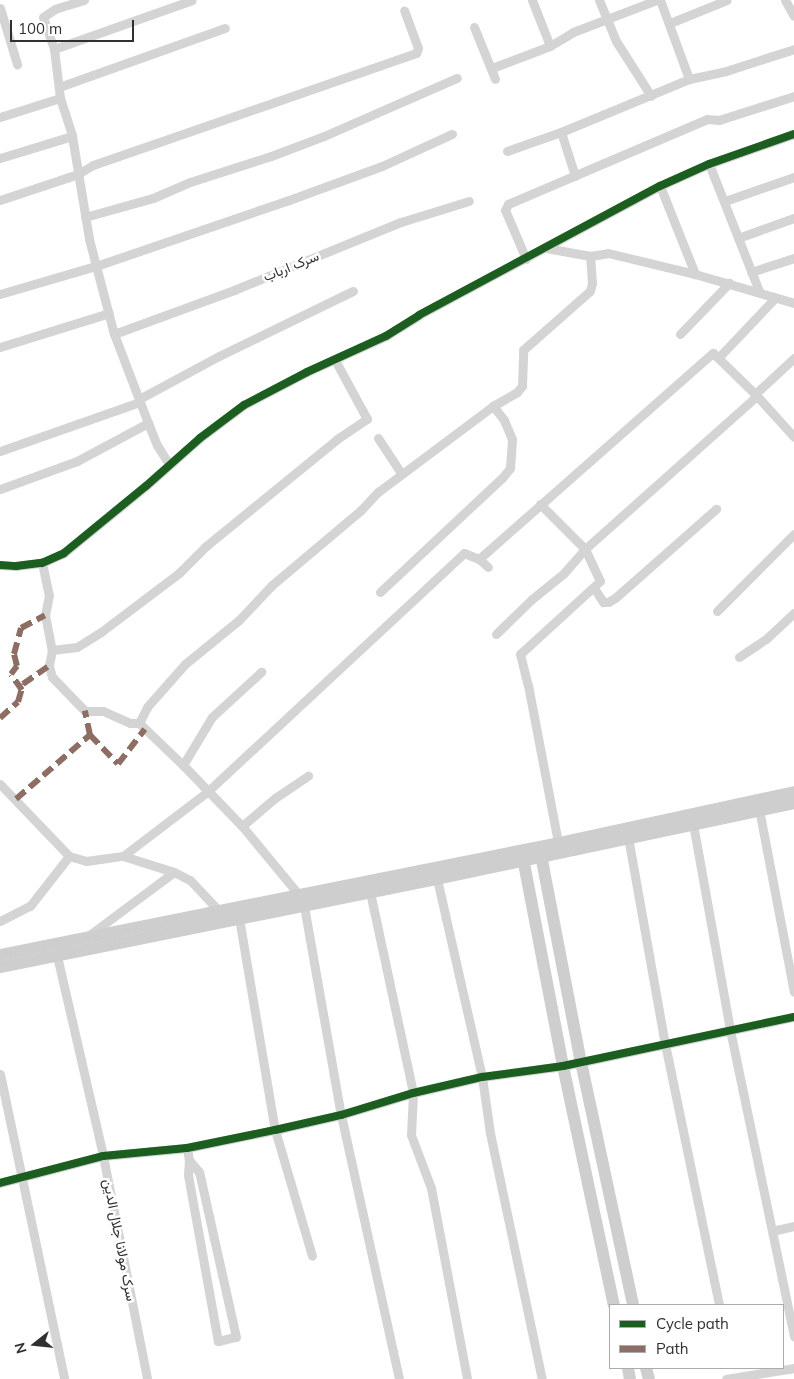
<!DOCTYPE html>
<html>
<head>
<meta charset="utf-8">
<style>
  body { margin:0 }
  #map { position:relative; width:794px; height:1379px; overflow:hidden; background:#fff; font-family:Mulish,Vazirmatn,sans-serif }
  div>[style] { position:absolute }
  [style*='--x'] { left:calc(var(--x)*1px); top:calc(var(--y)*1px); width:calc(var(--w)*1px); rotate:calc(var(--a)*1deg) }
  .minor>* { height:9px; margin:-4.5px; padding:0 4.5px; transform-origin:4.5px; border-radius:4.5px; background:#d4d4d4 }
  .secondary>* { height:12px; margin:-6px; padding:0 6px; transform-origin:6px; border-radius:6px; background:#cecece }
  .quiet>* { height:6px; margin-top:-3px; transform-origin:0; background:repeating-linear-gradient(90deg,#8d6e63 0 12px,transparent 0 18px) }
  .cycleway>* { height:8px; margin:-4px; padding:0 4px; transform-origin:4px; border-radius:4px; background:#1b5e20 }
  span { translate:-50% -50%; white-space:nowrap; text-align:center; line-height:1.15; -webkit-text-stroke:5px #fff; paint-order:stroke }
  .street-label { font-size:14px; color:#303030 }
  .legend { position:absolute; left:609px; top:1304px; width:175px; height:65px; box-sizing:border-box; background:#fff; border:1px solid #acacac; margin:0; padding:6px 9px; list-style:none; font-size:15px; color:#303030 }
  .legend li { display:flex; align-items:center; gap:10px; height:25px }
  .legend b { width:25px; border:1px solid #acacac }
  .north { position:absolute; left:10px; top:1319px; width:50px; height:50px; -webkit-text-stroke:4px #fff; paint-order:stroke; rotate:254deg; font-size:14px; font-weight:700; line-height:20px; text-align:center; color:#303030 }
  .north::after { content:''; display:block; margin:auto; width:18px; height:22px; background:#303030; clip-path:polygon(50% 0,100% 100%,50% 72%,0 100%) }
  .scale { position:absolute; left:10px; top:20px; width:124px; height:22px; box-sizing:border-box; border:2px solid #303030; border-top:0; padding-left:6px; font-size:15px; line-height:18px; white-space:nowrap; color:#303030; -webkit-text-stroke:4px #fff; paint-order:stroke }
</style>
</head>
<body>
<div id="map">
  <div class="minor">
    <div style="--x:84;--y:0;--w:30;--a:163"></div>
    <div style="--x:55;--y:9;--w:14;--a:146"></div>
    <div style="--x:43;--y:17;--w:34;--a:71"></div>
    <div style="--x:54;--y:49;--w:49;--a:83"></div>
    <div style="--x:60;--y:98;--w:40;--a:72"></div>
    <div style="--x:72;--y:136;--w:104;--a:80.6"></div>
    <div style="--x:89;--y:239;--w:98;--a:75.3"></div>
    <div style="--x:114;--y:334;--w:95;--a:69.1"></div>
    <div style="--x:148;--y:423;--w:24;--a:68"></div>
    <div style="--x:157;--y:445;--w:22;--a:58"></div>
    <div style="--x:532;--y:0;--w:49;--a:68.6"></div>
    <div style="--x:599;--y:0;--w:44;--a:67.5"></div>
    <div style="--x:616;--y:41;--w:65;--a:57.5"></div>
    <div style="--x:660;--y:0;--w:84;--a:69.8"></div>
    <div style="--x:785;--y:0;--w:18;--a:61"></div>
    <div style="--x:0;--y:8;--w:59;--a:73.1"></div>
    <div style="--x:670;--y:23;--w:61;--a:-22"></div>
    <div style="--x:474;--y:27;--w:56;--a:68"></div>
    <div style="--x:54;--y:49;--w:146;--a:-19.5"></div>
    <div style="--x:492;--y:68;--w:62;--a:-20.8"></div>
    <div style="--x:550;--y:46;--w:27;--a:-31"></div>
    <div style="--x:573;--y:32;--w:90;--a:-20.9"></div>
    <div style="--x:59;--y:87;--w:176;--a:-19.6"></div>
    <div style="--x:0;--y:117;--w:63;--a:-17.6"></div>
    <div style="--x:561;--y:132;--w:46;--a:72.3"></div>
    <div style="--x:507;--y:151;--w:57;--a:-19.4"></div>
    <div style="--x:561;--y:132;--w:139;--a:-22.5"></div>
    <div style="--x:689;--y:79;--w:38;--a:-12"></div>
    <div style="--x:726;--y:71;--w:71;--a:-17.9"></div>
    <div style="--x:0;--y:158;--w:75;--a:-17"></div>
    <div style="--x:709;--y:164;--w:136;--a:68.5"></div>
    <div style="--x:660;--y:186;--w:95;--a:68.3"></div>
    <div style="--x:0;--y:200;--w:82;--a:-18.4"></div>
    <div style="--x:78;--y:174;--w:17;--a:-31"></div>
    <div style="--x:93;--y:165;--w:342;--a:-19.1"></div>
    <div style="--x:416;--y:53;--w:5;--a:-68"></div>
    <div style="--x:418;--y:48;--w:40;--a:-110.2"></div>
    <div style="--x:725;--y:201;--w:73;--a:-19.2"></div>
    <div style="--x:85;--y:217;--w:71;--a:-15.6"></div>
    <div style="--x:153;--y:198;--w:40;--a:-23.4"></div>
    <div style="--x:190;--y:182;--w:85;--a:-17.8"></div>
    <div style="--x:271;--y:156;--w:57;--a:-20.7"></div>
    <div style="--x:324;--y:136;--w:145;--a:-23.6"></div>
    <div style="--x:738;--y:238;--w:59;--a:-19.7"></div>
    <div style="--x:546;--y:248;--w:45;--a:10.3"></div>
    <div style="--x:590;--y:256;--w:18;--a:-9"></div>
    <div style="--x:608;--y:253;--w:89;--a:13.6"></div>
    <div style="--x:695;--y:274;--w:103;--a:16.3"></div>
    <div style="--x:526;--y:259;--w:53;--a:-113.2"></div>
    <div style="--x:505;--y:210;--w:7;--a:-63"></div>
    <div style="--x:508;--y:204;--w:216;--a:-23.1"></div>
    <div style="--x:707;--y:119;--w:12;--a:5"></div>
    <div style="--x:719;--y:120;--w:79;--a:-17.7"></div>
    <div style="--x:751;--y:272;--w:45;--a:-18"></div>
    <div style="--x:0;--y:294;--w:100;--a:-16.3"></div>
    <div style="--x:96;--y:266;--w:204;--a:-18.9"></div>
    <div style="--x:289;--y:200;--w:99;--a:-20.1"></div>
    <div style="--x:382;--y:166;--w:77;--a:-24.6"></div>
    <div style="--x:114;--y:334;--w:128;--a:-20.1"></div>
    <div style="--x:234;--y:290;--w:180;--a:-22.2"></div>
    <div style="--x:401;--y:222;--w:71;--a:-17.2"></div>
    <div style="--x:680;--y:334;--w:71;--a:-46.1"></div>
    <div style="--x:0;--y:347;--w:114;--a:-17.3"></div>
    <div style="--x:719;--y:357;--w:81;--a:-46.5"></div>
    <div style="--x:755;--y:394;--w:53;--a:-42.7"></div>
    <div style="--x:139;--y:399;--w:91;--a:-28.3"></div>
    <div style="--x:219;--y:356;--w:149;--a:-25.9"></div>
    <div style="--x:378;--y:438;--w:42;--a:56.7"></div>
    <div style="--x:0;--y:451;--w:148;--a:-19.3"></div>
    <div style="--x:0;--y:489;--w:82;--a:-20"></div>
    <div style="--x:77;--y:461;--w:81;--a:-28.2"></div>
    <div style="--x:540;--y:504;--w:64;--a:45"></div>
    <div style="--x:585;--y:549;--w:35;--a:65"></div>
    <div style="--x:600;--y:581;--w:108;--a:137.6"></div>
    <div style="--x:520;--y:654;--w:32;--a:76"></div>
    <div style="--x:528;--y:685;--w:165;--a:79.2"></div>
    <div style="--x:479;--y:559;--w:312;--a:-41.4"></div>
    <div style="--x:713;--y:353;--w:62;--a:44.3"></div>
    <div style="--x:757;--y:396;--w:55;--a:47.9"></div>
    <div style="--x:42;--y:563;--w:33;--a:78"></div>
    <div style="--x:49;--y:595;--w:20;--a:101"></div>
    <div style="--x:45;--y:615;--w:36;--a:79"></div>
    <div style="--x:52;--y:650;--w:16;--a:101"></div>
    <div style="--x:49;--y:666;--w:11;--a:75"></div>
    <div style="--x:52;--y:677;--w:47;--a:45.9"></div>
    <div style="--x:85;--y:711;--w:18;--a:0"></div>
    <div style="--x:103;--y:711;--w:30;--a:24"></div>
    <div style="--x:130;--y:723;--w:9;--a:0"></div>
    <div style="--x:139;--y:723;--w:61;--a:43.7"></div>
    <div style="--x:183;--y:765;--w:85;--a:46"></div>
    <div style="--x:242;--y:826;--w:89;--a:50.4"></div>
    <div style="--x:0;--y:565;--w:16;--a:4"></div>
    <div style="--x:16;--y:566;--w:26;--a:-7"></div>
    <div style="--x:42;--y:563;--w:24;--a:-24"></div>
    <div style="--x:64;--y:553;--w:106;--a:-39.3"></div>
    <div style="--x:146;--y:486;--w:72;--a:-41.6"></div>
    <div style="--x:200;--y:438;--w:55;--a:-36.9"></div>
    <div style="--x:244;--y:405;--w:71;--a:-27.6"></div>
    <div style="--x:307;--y:372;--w:87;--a:-24.5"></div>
    <div style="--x:386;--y:336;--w:39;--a:-32"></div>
    <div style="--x:419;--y:315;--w:273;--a:-28.2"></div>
    <div style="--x:660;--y:186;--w:54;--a:-24.2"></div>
    <div style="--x:709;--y:164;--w:90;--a:-19.4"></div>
    <div style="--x:594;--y:588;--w:17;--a:57"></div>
    <div style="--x:603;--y:602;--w:5;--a:0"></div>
    <div style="--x:608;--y:602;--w:8;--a:-30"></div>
    <div style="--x:615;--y:598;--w:135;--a:-41.4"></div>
    <div style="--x:380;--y:592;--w:167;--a:-43.1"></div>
    <div style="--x:502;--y:478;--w:13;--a:-51"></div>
    <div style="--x:510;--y:468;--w:29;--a:-86"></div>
    <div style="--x:512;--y:439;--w:21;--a:-113"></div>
    <div style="--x:504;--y:420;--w:18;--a:-128"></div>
    <div style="--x:717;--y:611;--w:109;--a:-45"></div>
    <div style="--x:496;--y:634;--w:50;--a:-44.2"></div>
    <div style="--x:532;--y:599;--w:41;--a:-39.1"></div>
    <div style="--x:564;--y:573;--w:32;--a:-49"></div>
    <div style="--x:585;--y:549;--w:230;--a:-41.7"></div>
    <div style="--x:52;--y:650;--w:25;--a:-7"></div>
    <div style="--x:77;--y:647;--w:28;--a:-32"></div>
    <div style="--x:101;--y:632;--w:98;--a:-37.1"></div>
    <div style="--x:179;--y:573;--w:38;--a:-45"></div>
    <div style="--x:206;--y:546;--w:169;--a:-39.2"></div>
    <div style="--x:337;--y:439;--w:36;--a:-34"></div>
    <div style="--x:367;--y:419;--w:67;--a:-118.5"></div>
    <div style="--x:739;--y:657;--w:32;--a:-34"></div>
    <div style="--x:766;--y:639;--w:38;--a:-43"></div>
    <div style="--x:139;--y:723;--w:18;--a:-63"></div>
    <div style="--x:147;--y:707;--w:57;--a:-48.5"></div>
    <div style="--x:185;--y:664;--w:70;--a:-39.2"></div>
    <div style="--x:239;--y:620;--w:48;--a:-46.7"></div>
    <div style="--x:272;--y:585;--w:116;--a:-40.1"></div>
    <div style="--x:361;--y:510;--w:25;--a:-47"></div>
    <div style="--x:378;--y:492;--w:144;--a:-36.8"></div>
    <div style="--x:493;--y:406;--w:28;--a:-30"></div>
    <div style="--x:517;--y:392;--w:8;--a:-50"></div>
    <div style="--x:522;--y:386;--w:36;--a:-88"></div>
    <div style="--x:523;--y:350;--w:89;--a:-41.4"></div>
    <div style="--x:590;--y:291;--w:8;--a:-76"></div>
    <div style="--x:592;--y:283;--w:27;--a:-94"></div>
    <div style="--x:183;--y:765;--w:56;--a:-58.9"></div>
    <div style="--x:212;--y:717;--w:67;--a:-42.6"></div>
    <div style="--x:0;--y:784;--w:100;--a:46.2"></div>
    <div style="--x:69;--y:856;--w:18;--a:16"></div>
    <div style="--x:86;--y:861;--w:37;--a:-8"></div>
    <div style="--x:123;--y:856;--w:53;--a:17.4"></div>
    <div style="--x:174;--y:872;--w:18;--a:27"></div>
    <div style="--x:190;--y:880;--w:44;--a:46.8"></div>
    <div style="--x:759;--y:809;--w:186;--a:79.2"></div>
    <div style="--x:693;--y:824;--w:209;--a:79.8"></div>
    <div style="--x:730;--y:1030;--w:313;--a:78.2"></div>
    <div style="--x:242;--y:826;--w:43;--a:-40.3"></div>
    <div style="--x:275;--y:798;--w:40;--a:-34"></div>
    <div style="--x:628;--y:837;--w:210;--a:79.9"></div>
    <div style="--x:665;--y:1044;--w:267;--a:78.3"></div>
    <div style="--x:123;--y:856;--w:106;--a:-37.3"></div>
    <div style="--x:207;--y:792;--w:351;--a:-42.9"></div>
    <div style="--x:464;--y:553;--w:16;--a:22"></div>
    <div style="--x:479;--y:559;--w:12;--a:42"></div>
    <div style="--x:437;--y:879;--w:203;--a:77.2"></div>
    <div style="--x:482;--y:1077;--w:57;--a:81.9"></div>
    <div style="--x:490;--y:1133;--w:251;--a:78.1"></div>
    <div style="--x:370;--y:892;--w:206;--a:77.9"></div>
    <div style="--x:413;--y:1093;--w:42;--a:92.7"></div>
    <div style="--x:411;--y:1135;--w:57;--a:69.3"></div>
    <div style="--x:431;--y:1188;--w:194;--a:79.3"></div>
    <div style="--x:304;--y:906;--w:212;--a:80"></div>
    <div style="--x:341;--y:1115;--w:270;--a:77.6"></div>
    <div style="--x:239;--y:918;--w:215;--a:80.4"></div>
    <div style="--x:275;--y:1130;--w:131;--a:73.6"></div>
    <div style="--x:0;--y:921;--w:34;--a:-27"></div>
    <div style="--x:30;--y:906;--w:63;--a:-52"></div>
    <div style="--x:88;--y:936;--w:107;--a:-36.7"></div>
    <div style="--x:57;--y:956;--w:205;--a:77"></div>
    <div style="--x:103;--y:1156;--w:227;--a:78.8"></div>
    <div style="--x:0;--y:1074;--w:312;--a:78.1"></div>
    <div style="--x:187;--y:1148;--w:12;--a:81"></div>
    <div style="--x:189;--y:1160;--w:15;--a:94"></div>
    <div style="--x:188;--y:1175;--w:169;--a:79.8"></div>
    <div style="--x:218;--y:1341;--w:18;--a:-13"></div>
    <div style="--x:236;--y:1337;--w:169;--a:-102.6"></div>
    <div style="--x:199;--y:1172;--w:16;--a:-130"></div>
    <div style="--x:0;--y:1183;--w:106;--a:-14.7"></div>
    <div style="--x:103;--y:1156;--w:84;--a:-5.4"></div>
    <div style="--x:187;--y:1148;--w:90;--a:-11.6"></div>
    <div style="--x:275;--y:1130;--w:68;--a:-12.8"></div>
    <div style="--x:341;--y:1115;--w:75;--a:-17"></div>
    <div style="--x:413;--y:1093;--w:71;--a:-13.1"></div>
    <div style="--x:482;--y:1077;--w:82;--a:-7.7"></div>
    <div style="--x:563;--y:1066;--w:236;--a:-12"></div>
    <div style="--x:772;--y:1231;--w:23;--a:-13"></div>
    <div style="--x:726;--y:1379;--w:69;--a:-9.2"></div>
  </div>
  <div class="secondary">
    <div style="--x:540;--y:850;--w:216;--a:79.1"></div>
    <div style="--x:581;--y:1062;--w:249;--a:77.9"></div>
    <div style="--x:522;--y:853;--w:217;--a:79.1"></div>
    <div style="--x:563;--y:1066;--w:244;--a:78"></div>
    <div style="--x:0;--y:955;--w:570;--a:-11.33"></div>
    <div style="--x:559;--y:843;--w:240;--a:-12.2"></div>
    <div style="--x:0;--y:967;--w:446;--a:-11.4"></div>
    <div style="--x:437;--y:879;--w:365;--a:-12"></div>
    <div style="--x:628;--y:1368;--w:11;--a:80"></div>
    <div style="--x:646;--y:1368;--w:11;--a:75"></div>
  </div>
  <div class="quiet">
    <div style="--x:22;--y:690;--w:19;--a:-125"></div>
    <div style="--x:11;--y:674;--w:10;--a:-53"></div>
    <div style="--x:17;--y:666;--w:12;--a:-104"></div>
    <div style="--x:14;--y:654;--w:27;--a:-75"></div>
    <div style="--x:21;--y:628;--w:27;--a:-28"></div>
    <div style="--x:0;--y:718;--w:24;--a:-42"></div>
    <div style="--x:18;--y:702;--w:19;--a:-74"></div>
    <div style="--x:23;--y:684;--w:32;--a:-35"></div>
    <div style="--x:90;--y:735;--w:40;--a:46"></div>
    <div style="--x:118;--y:764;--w:44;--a:-52.4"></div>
    <div style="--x:16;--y:799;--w:98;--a:-40.9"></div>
    <div style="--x:90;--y:735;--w:25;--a:-102"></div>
  </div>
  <div class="cycleway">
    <div style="--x:0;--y:565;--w:16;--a:4"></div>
    <div style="--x:16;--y:566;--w:26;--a:-7"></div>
    <div style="--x:42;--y:563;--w:24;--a:-24"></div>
    <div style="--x:64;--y:553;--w:106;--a:-39.3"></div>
    <div style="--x:146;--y:486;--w:72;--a:-41.6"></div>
    <div style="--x:200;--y:438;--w:55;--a:-36.9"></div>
    <div style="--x:244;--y:405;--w:71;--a:-27.6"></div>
    <div style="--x:307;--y:372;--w:87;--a:-24.5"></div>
    <div style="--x:386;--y:336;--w:39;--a:-32"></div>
    <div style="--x:419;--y:315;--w:273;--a:-28.2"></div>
    <div style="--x:660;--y:186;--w:54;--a:-24.2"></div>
    <div style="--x:709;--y:164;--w:90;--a:-19.4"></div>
    <div style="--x:0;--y:1183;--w:106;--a:-14.7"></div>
    <div style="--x:103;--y:1156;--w:84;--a:-5.4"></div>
    <div style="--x:187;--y:1148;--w:90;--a:-11.6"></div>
    <div style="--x:275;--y:1130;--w:68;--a:-12.8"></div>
    <div style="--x:341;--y:1115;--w:75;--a:-17"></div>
    <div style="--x:413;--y:1093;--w:71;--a:-13.1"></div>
    <div style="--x:482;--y:1077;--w:82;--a:-7.7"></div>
    <div style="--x:563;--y:1066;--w:236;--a:-12"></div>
  </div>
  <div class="street-label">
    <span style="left:291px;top:266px;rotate:-22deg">سرک ارباب</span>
    <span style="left:120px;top:1240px;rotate:79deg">سرک مولانا جلال الدین</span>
  </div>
  <ul class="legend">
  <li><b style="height:6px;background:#1b5e20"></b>Cycle path</li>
  <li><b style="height:6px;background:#8d6e63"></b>Path</li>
  </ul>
  <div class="north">N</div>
  <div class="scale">100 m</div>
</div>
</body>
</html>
